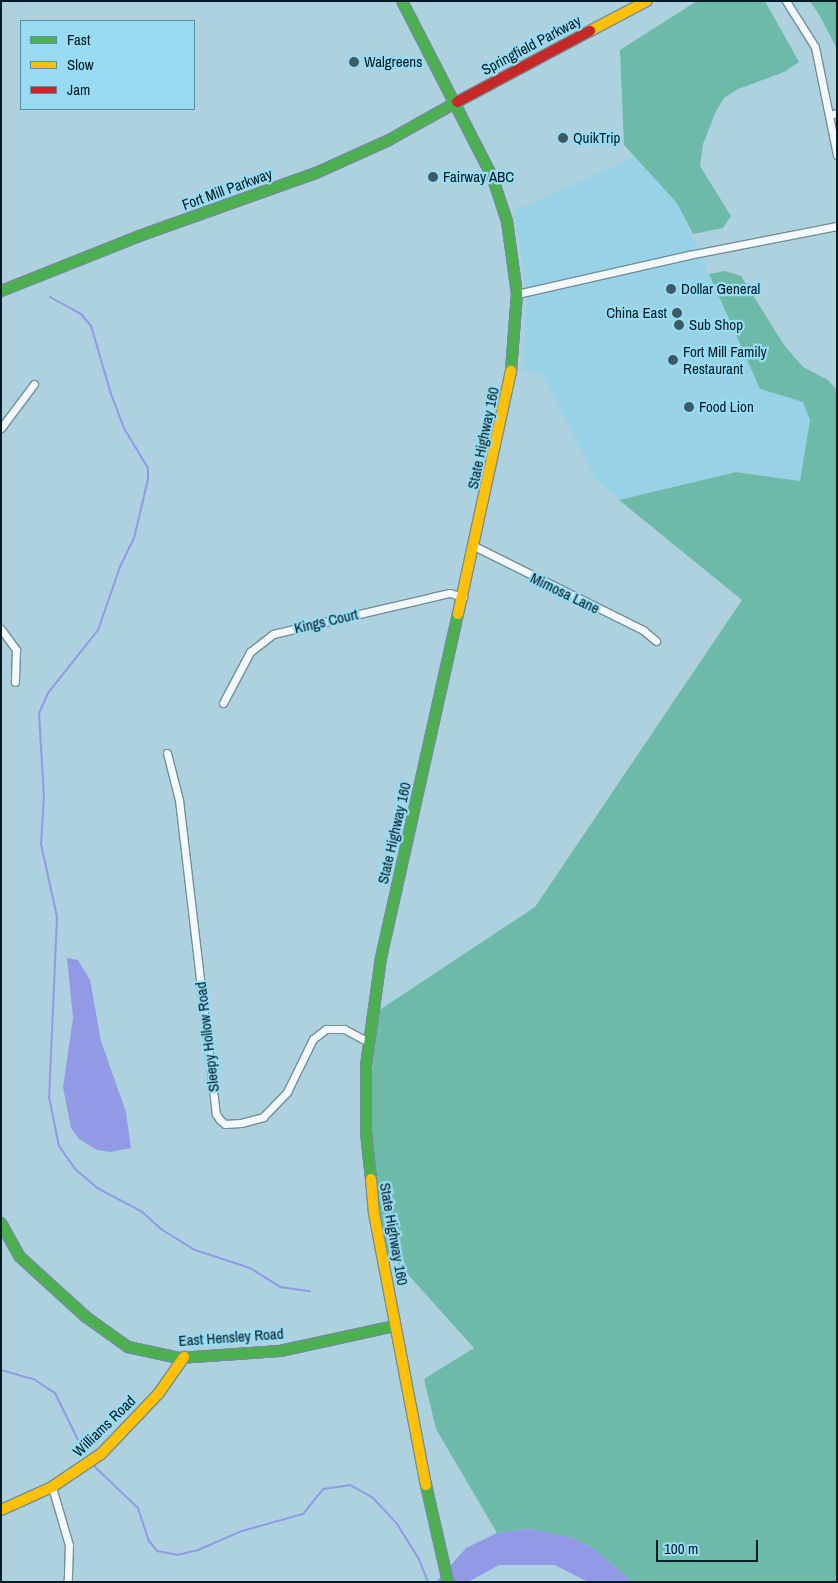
<!DOCTYPE html>
<html>
<head>
<meta charset="utf-8">
<style>
  body { margin:0 }
  #map { position:relative; width:838px; height:1583px; overflow:hidden; background:#add1de; font-family:"Archivo Narrow",sans-serif }
  div>[style] { position:absolute }
  [style*='--x'] { left:calc(var(--x)*1px); top:calc(var(--y)*1px); width:calc(var(--w)*1px); rotate:calc(var(--a)*1deg) }
  .built>* { inset:0; background:#98d2e7 }
  .forest>* { inset:0; background:#6ebaa8 }
  .water>* { inset:0; background:#929ae6 }
  .stream>* { height:2px; margin:-1px; padding:0 1px; transform-origin:1px; border-radius:1px; background:#929ae6 }
  .roads { filter:drop-shadow(1px 0 #728f99) drop-shadow(-1px 0 #728f99) drop-shadow(0 1px #728f99) drop-shadow(0 -1px #728f99) }
  .street>* { height:7px; margin:-3.5px; padding:0 3.5px; transform-origin:3.5px; border-radius:3.5px; background:#f3f8fa }
  .fast>* { height:10px; margin:-5px; padding:0 5px; transform-origin:5px; border-radius:5px; background:#4caf50 }
  .slow>* { height:10px; margin:-5px; padding:0 5px; transform-origin:5px; border-radius:5px; background:#ffc107 }
  .jam>* { height:10px; margin:-5px; padding:0 5px; transform-origin:5px; border-radius:5px; background:#c62828 }
  .dots>* { width:14px; height:14px; translate:-50% -50%; box-sizing:border-box; border:2px solid #98dbf3; border-radius:50% }
  span { translate:-50% -50%; white-space:nowrap; text-align:center; line-height:1.15; -webkit-text-stroke:4.5px #98dbf3; paint-order:stroke }
  .street-label { font-size:15px; color:#011c24 }
  .poi-label { font-size:15px; color:#011c24 }
  .left { translate:0 -50%; text-align:left }
  .right { translate:-100% -50%; text-align:right }
  .frame { position:absolute; inset:0; border:2px solid #011c24; pointer-events:none }
  .legend { position:absolute; left:20px; top:20px; width:175px; height:90px; box-sizing:border-box; background:#98dbf3; border:1px solid #5c8fa0; margin:0; padding:6px 9px; list-style:none; font-size:15px; color:#011c24 }
  .legend li { display:flex; align-items:center; gap:10px; height:25px }
  .legend b { width:25px; border:1px solid #5c8fa0 }
  .scale { position:absolute; left:656px; top:1540px; width:102px; height:22px; box-sizing:border-box; border:2px solid #011c24; border-top:0; padding-left:6px; font-size:15px; line-height:18px; white-space:nowrap; color:#011c24; -webkit-text-stroke:4px #98dbf3; paint-order:stroke }
</style>
</head>
<body>
<div id="map">
  <div class="built">
    <div style="clip-path:polygon(635px 157px,677px 203px,760px 390px,803px 402px,810px 420px,800px 481px,736px 471px,619px 500px,595px 478px,542px 373px,523px 370px,527px 290px,514px 211px)"></div>
  </div>
  <div class="forest">
    <div style="clip-path:polygon(697px 1px,765px 1px,799px 62px,784px 72px,738px 89px,724px 98px,716px 111px,703px 144px,700px 166px,731px 216px,723px 228px,693px 234px,677px 203px,624px 145px,620px 50px)"></div>
    <div style="clip-path:polygon(810px 1px,837px 1px,837px 49px,821px 18px)"></div>
    <div style="clip-path:polygon(725px 271px,741px 276px,784px 345px,803px 367px,828px 380px,837px 390px,837px 1582px,633px 1582px,590px 1546px,569px 1537px,529px 1529px,497px 1533px,436px 1429px,424px 1379px,474px 1348px,386px 1250px,373px 1172px,370px 1094px,378px 1011px,535px 907px,742px 600px,619px 500px,736px 472px,800px 481px,810px 420px,803px 402px,760px 389px,709px 274px)"></div>
  </div>
  <div class="water">
    <div style="clip-path:polygon(67px 958px,78px 960px,90px 980px,101px 1041px,126px 1112px,131px 1148px,110px 1152px,97px 1150px,79px 1139px,71px 1128px,63px 1087px,73px 1018px)"></div>
    <div style="clip-path:polygon(529px 1529px,569px 1537px,590px 1546px,633px 1582px,588px 1582px,555px 1565px,499px 1565px,468px 1582px,436px 1582px,466px 1548px,497px 1533px)"></div>
  </div>
  <div class="stream">
    <div style="--x:50;--y:297;--w:35;--a:29"></div>
    <div style="--x:81;--y:314;--w:16;--a:50"></div>
    <div style="--x:91;--y:326;--w:71;--a:73.6"></div>
    <div style="--x:111;--y:394;--w:39;--a:69"></div>
    <div style="--x:125;--y:430;--w:44;--a:58.8"></div>
    <div style="--x:148;--y:468;--w:11;--a:90"></div>
    <div style="--x:148;--y:479;--w:61;--a:103.3"></div>
    <div style="--x:134;--y:538;--w:32;--a:116"></div>
    <div style="--x:120;--y:567;--w:67;--a:109.2"></div>
    <div style="--x:98;--y:630;--w:80;--a:128.4"></div>
    <div style="--x:48;--y:693;--w:22;--a:114"></div>
    <div style="--x:39;--y:713;--w:83;--a:86.6"></div>
    <div style="--x:44;--y:796;--w:48;--a:93.6"></div>
    <div style="--x:41;--y:844;--w:75;--a:77.6"></div>
    <div style="--x:57;--y:917;--w:180;--a:92.5"></div>
    <div style="--x:49;--y:1097;--w:50;--a:78.5"></div>
    <div style="--x:59;--y:1146;--w:28;--a:55"></div>
    <div style="--x:75;--y:1169;--w:31;--a:40"></div>
    <div style="--x:99;--y:1189;--w:47;--a:27.6"></div>
    <div style="--x:141;--y:1211;--w:27;--a:42"></div>
    <div style="--x:161;--y:1229;--w:40;--a:32"></div>
    <div style="--x:195;--y:1250;--w:58;--a:18.1"></div>
    <div style="--x:250;--y:1268;--w:36;--a:32"></div>
    <div style="--x:280;--y:1287;--w:30;--a:8"></div>
    <div style="--x:1;--y:1370;--w:35;--a:16"></div>
    <div style="--x:35;--y:1380;--w:24;--a:33"></div>
    <div style="--x:55;--y:1393;--w:68;--a:63.8"></div>
    <div style="--x:94;--y:1466;--w:61;--a:43.7"></div>
    <div style="--x:138;--y:1508;--w:35;--a:72"></div>
    <div style="--x:149;--y:1541;--w:13;--a:51"></div>
    <div style="--x:157;--y:1551;--w:20;--a:11"></div>
    <div style="--x:177;--y:1555;--w:22;--a:-13"></div>
    <div style="--x:198;--y:1550;--w:48;--a:-23.4"></div>
    <div style="--x:242;--y:1531;--w:63;--a:-15.6"></div>
    <div style="--x:303;--y:1514;--w:32;--a:-51"></div>
    <div style="--x:323;--y:1489;--w:27;--a:-8"></div>
    <div style="--x:350;--y:1485;--w:26;--a:29"></div>
    <div style="--x:373;--y:1498;--w:35;--a:47"></div>
    <div style="--x:397;--y:1524;--w:39;--a:58"></div>
    <div style="--x:418;--y:1557;--w:27;--a:68"></div>
  </div>
  <div class="roads">
    <div class="street">
      <div style="--x:786;--y:1;--w:54;--a:57.8"></div>
      <div style="--x:815;--y:47;--w:110;--a:78.5"></div>
      <div style="--x:829;--y:115;--w:8;--a:-14"></div>
      <div style="--x:517;--y:294;--w:176;--a:-12.8"></div>
      <div style="--x:689;--y:255;--w:151;--a:-11.1"></div>
      <div style="--x:1;--y:428;--w:55;--a:-53.1"></div>
      <div style="--x:474;--y:546;--w:189;--a:26.4"></div>
      <div style="--x:643;--y:630;--w:17;--a:40"></div>
      <div style="--x:1;--y:629;--w:26;--a:54"></div>
      <div style="--x:16;--y:650;--w:32;--a:92"></div>
      <div style="--x:223;--y:703;--w:58;--a:-62.1"></div>
      <div style="--x:250;--y:652;--w:29;--a:-38"></div>
      <div style="--x:273;--y:634;--w:163;--a:-13.1"></div>
      <div style="--x:432;--y:597;--w:18;--a:-13"></div>
      <div style="--x:450;--y:593;--w:14;--a:17"></div>
      <div style="--x:167;--y:753;--w:49;--a:75.7"></div>
      <div style="--x:179;--y:800;--w:316;--a:83.3"></div>
      <div style="--x:216;--y:1114;--w:7;--a:56"></div>
      <div style="--x:220;--y:1120;--w:6;--a:39"></div>
      <div style="--x:225;--y:1124;--w:16;--a:-4"></div>
      <div style="--x:241;--y:1123;--w:23;--a:-15"></div>
      <div style="--x:263;--y:1117;--w:35;--a:-46"></div>
      <div style="--x:287;--y:1092;--w:59;--a:-63.9"></div>
      <div style="--x:313;--y:1039;--w:16;--a:-38"></div>
      <div style="--x:326;--y:1029;--w:18;--a:0"></div>
      <div style="--x:344;--y:1029;--w:27;--a:28"></div>
      <div style="--x:52;--y:1487;--w:60;--a:73.7"></div>
      <div style="--x:69;--y:1545;--w:37;--a:92"></div>
    </div>
    <div class="fast">
      <div style="--x:402;--y:1;--w:197;--a:62.8"></div>
      <div style="--x:492;--y:176;--w:47;--a:71.6"></div>
      <div style="--x:507;--y:221;--w:74;--a:82.2"></div>
      <div style="--x:517;--y:294;--w:77;--a:94.5"></div>
      <div style="--x:1;--y:291;--w:149;--a:-21.7"></div>
      <div style="--x:139;--y:236;--w:188;--a:-19.6"></div>
      <div style="--x:316;--y:173;--w:80;--a:-24.3"></div>
      <div style="--x:389;--y:140;--w:78;--a:-29.2"></div>
      <div style="--x:371;--y:1179;--w:47;--a:-96.1"></div>
      <div style="--x:366;--y:1132;--w:66;--a:-90"></div>
      <div style="--x:366;--y:1066;--w:109;--a:-82.1"></div>
      <div style="--x:381;--y:958;--w:353;--a:-77.4"></div>
      <div style="--x:1;--y:1223;--w:38;--a:61"></div>
      <div style="--x:19;--y:1256;--w:91;--a:42.3"></div>
      <div style="--x:86;--y:1317;--w:52;--a:35.5"></div>
      <div style="--x:128;--y:1347;--w:52;--a:12.2"></div>
      <div style="--x:179;--y:1358;--w:101;--a:-4"></div>
      <div style="--x:280;--y:1351;--w:118;--a:-12.3"></div>
      <div style="--x:426;--y:1485;--w:99;--a:77.2"></div>
    </div>
    <div class="slow">
      <div style="--x:590;--y:31;--w:64;--a:-27.8"></div>
      <div style="--x:458;--y:614;--w:249;--a:-77.7"></div>
      <div style="--x:371;--y:1179;--w:34;--a:85"></div>
      <div style="--x:374;--y:1213;--w:277;--a:79.2"></div>
      <div style="--x:1;--y:1510;--w:56;--a:-24.3"></div>
      <div style="--x:52;--y:1487;--w:59;--a:-34"></div>
      <div style="--x:101;--y:1454;--w:84;--a:-46.4"></div>
      <div style="--x:159;--y:1393;--w:44;--a:-55.2"></div>
    </div>
    <div class="jam">
      <div style="--x:457;--y:102;--w:151;--a:-28.1"></div>
    </div>
  </div>
  <div class="dots">
    <div style="left:354px;top:62px;background:#3d5b65"></div>
    <div style="left:563px;top:138px;background:#3d5b65"></div>
    <div style="left:433px;top:177px;background:#3d5b65"></div>
    <div style="left:671px;top:289px;background:#3d5b65"></div>
    <div style="left:677px;top:313px;background:#3d5b65"></div>
    <div style="left:679px;top:325px;background:#3d5b65"></div>
    <div style="left:673px;top:360px;background:#3d5b65"></div>
    <div style="left:689px;top:407px;background:#3d5b65"></div>
  </div>
  <div class="street-label">
    <span style="left:531px;top:45px;rotate:-28deg">Springfield Parkway</span>
    <span style="left:227px;top:189px;rotate:-20deg">Fort Mill Parkway</span>
    <span style="left:483px;top:438px;rotate:-78deg">State Highway 160</span>
    <span style="left:565px;top:593px;rotate:26deg">Mimosa Lane</span>
    <span style="left:326px;top:621px;rotate:-13deg">Kings Court</span>
    <span style="left:394px;top:833px;rotate:-77deg">State Highway 160</span>
    <span style="left:207px;top:1037px;rotate:-97deg">Sleepy Hollow Road</span>
    <span style="left:394px;top:1234px;rotate:80deg">State Highway 160</span>
    <span style="left:231px;top:1337px;rotate:-4deg">East Hensley Road</span>
    <span style="left:104px;top:1426px;rotate:-44deg">Williams Road</span>
  </div>
  <div class="poi-label">
    <span class="left" style="left:364px;top:62px">Walgreens</span>
    <span class="left" style="left:573px;top:138px">QuikTrip</span>
    <span class="left" style="left:443px;top:177px">Fairway ABC</span>
    <span class="left" style="left:681px;top:289px">Dollar General</span>
    <span class="right" style="left:667px;top:313px">China East</span>
    <span class="left" style="left:689px;top:325px">Sub Shop</span>
    <span class="left" style="left:683px;top:360px">Fort Mill Family<br>Restaurant</span>
    <span class="left" style="left:699px;top:407px">Food Lion</span>
  </div>
  <div class="frame"></div>
  <ul class="legend">
  <li><b style="height:6px;background:#4caf50"></b>Fast</li>
  <li><b style="height:6px;background:#ffc107"></b>Slow</li>
  <li><b style="height:6px;background:#c62828"></b>Jam</li>
  </ul>
  <div class="scale">100 m</div>
</div>
</body>
</html>
